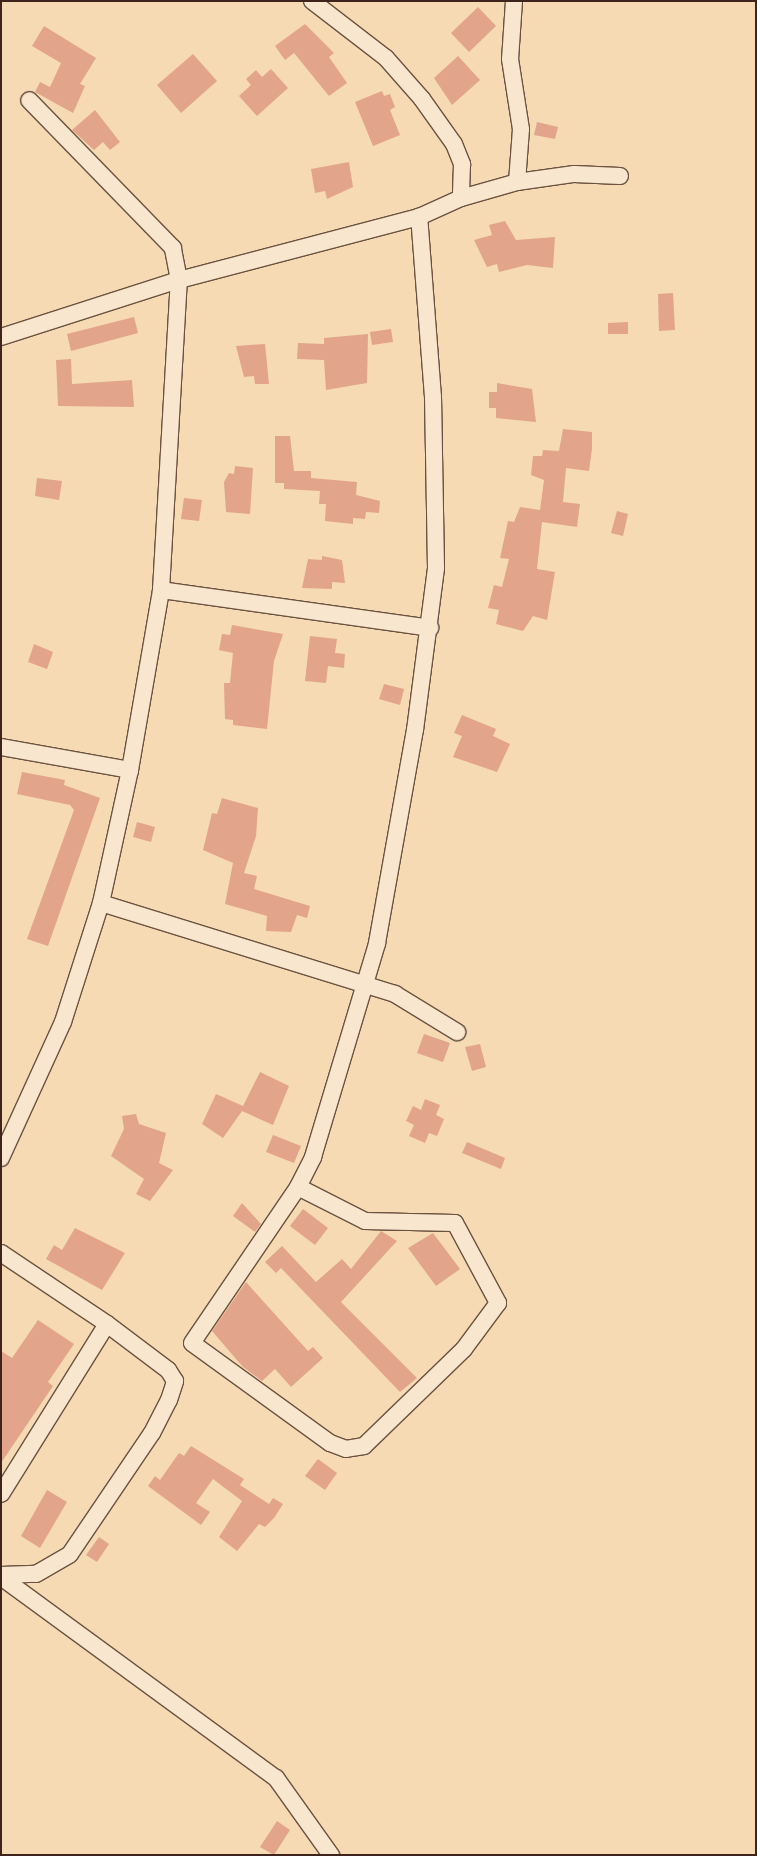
<!DOCTYPE html>
<html>
<head>
<meta charset="utf-8">
<style>
  body { margin:0 }
  #map { position:relative; width:757px; height:1856px; overflow:hidden; background:#f5dab4; font-family:"EB Garamond",serif }
  div>[style] { position:absolute }
  [style*='--x'] { left:calc(var(--x)*1px); top:calc(var(--y)*1px); width:calc(var(--w)*1px); rotate:calc(var(--a)*1deg) }
  .building>* { inset:0; background:#e3a48c }
  .roads { filter:drop-shadow(1px 0 #6c5240) drop-shadow(-1px 0 #6c5240) drop-shadow(0 1px #6c5240) drop-shadow(0 -1px #6c5240) }
  .street>* { height:16px; margin:-8px; padding:0 8px; transform-origin:8px; border-radius:8px; background:#f8e7ce }
  span { translate:-50% -50%; white-space:nowrap; text-align:center; line-height:1.15; -webkit-text-stroke:4px #f8e7ce; paint-order:stroke }
  .frame { position:absolute; inset:0; border:2px solid #3e241a; pointer-events:none }
</style>
</head>
<body>
<div id="map">
  <div class="building">
    <div style="clip-path:polygon(478px 7px,496px 26px,469px 52px,451px 33px)"></div>
    <div style="clip-path:polygon(305px 24px,334px 53px,329px 57px,347px 83px,329px 96px,294px 53px,285px 60px,275px 46px)"></div>
    <div style="clip-path:polygon(44px 26px,96px 58px,80px 84px,85px 86px,73px 113px,35px 92px,40px 82px,50px 87px,61px 63px,32px 46px)"></div>
    <div style="clip-path:polygon(193px 54px,217px 81px,181px 113px,157px 85px)"></div>
    <div style="clip-path:polygon(458px 56px,480px 80px,452px 105px,434px 78px)"></div>
    <div style="clip-path:polygon(271px 69px,288px 88px,257px 116px,239px 96px,251px 85px,246px 79px,256px 70px,262px 77px)"></div>
    <div style="clip-path:polygon(382px 91px,384px 96px,390px 94px,395px 107px,390px 110px,400px 135px,373px 146px,355px 102px)"></div>
    <div style="clip-path:polygon(95px 110px,120px 142px,110px 150px,103px 142px,94px 150px,72px 130px)"></div>
    <div style="clip-path:polygon(537px 122px,558px 127px,555px 139px,534px 135px)"></div>
    <div style="clip-path:polygon(349px 162px,353px 187px,327px 199px,325px 191px,315px 193px,311px 169px)"></div>
    <div style="clip-path:polygon(505px 221px,516px 240px,555px 237px,553px 268px,527px 265px,499px 272px,497px 264px,487px 267px,474px 240px,492px 235px,489px 225px)"></div>
    <div style="clip-path:polygon(673px 293px,675px 330px,659px 331px,658px 294px)"></div>
    <div style="clip-path:polygon(134px 317px,138px 333px,71px 351px,67px 334px)"></div>
    <div style="clip-path:polygon(628px 322px,628px 334px,608px 334px,608px 323px)"></div>
    <div style="clip-path:polygon(391px 329px,393px 342px,372px 345px,370px 332px)"></div>
    <div style="clip-path:polygon(368px 334px,367px 383px,326px 390px,324px 360px,297px 359px,298px 343px,324px 344px,324px 338px)"></div>
    <div style="clip-path:polygon(265px 344px,269px 384px,255px 384px,254px 376px,244px 377px,236px 346px)"></div>
    <div style="clip-path:polygon(71px 359px,72px 384px,132px 380px,134px 407px,58px 406px,56px 360px)"></div>
    <div style="clip-path:polygon(497px 383px,532px 389px,536px 422px,496px 418px,496px 408px,489px 408px,489px 392px,497px 392px)"></div>
    <div style="clip-path:polygon(563px 429px,592px 432px,592px 449px,589px 471px,566px 468px,563px 502px,580px 504px,577px 527px,542px 522px,537px 569px,555px 572px,547px 620px,533px 616px,523px 631px,496px 624px,499px 610px,488px 608px,494px 585px,502px 587px,509px 559px,500px 558px,508px 521px,514px 522px,520px 507px,540px 510px,544px 480px,531px 475px,533px 456px,542px 456px,543px 450px,559px 451px)"></div>
    <div style="clip-path:polygon(275px 436px,290px 436px,294px 471px,311px 471px,311px 478px,357px 482px,356px 495px,380px 501px,379px 513px,366px 512px,365px 519px,353px 518px,353px 524px,325px 521px,326px 504px,319px 504px,320px 491px,284px 489px,284px 483px,275px 483px)"></div>
    <div style="clip-path:polygon(235px 466px,253px 468px,250px 514px,226px 512px,224px 482px,229px 473px,234px 474px)"></div>
    <div style="clip-path:polygon(37px 478px,62px 481px,59px 500px,35px 496px)"></div>
    <div style="clip-path:polygon(184px 498px,202px 500px,199px 521px,181px 519px)"></div>
    <div style="clip-path:polygon(617px 511px,628px 514px,623px 536px,611px 533px)"></div>
    <div style="clip-path:polygon(322px 556px,342px 560px,345px 583px,332px 582px,332px 589px,302px 588px,308px 559px,322px 560px)"></div>
    <div style="clip-path:polygon(232px 625px,283px 634px,274px 661px,267px 729px,233px 725px,233px 720px,225px 719px,224px 683px,230px 683px,233px 653px,219px 650px,222px 634px,230px 635px)"></div>
    <div style="clip-path:polygon(310px 636px,337px 639px,335px 653px,345px 654px,344px 668px,328px 666px,326px 683px,305px 681px)"></div>
    <div style="clip-path:polygon(34px 644px,53px 652px,47px 669px,28px 662px)"></div>
    <div style="clip-path:polygon(384px 684px,404px 689px,400px 705px,379px 699px)"></div>
    <div style="clip-path:polygon(462px 715px,496px 729px,493px 736px,510px 744px,497px 772px,453px 757px,462px 736px,454px 733px)"></div>
    <div style="clip-path:polygon(22px 772px,65px 780px,64px 785px,100px 798px,48px 946px,27px 939px,74px 810px,70px 805px,17px 794px)"></div>
    <div style="clip-path:polygon(222px 798px,258px 808px,256px 836px,244px 873px,257px 876px,254px 889px,310px 906px,307px 918px,297px 915px,291px 932px,266px 931px,267px 916px,225px 904px,233px 863px,203px 850px,212px 813px,217px 814px)"></div>
    <div style="clip-path:polygon(137px 822px,155px 827px,151px 842px,133px 837px)"></div>
    <div style="clip-path:polygon(424px 1034px,450px 1043px,443px 1062px,417px 1053px)"></div>
    <div style="clip-path:polygon(480px 1044px,486px 1067px,472px 1071px,465px 1047px)"></div>
    <div style="clip-path:polygon(260px 1072px,289px 1086px,273px 1125px,242px 1111px,223px 1138px,202px 1124px,216px 1094px,243px 1106px)"></div>
    <div style="clip-path:polygon(425px 1099px,440px 1105px,436px 1115px,444px 1119px,437px 1136px,429px 1133px,425px 1143px,409px 1136px,414px 1125px,406px 1121px,413px 1106px,421px 1110px)"></div>
    <div style="clip-path:polygon(136px 1114px,139px 1124px,166px 1133px,159px 1163px,173px 1170px,150px 1201px,136px 1194px,144px 1179px,111px 1156px,124px 1129px,122px 1116px)"></div>
    <div style="clip-path:polygon(273px 1135px,301px 1146px,294px 1163px,266px 1152px)"></div>
    <div style="clip-path:polygon(467px 1142px,505px 1158px,501px 1169px,462px 1153px)"></div>
    <div style="clip-path:polygon(242px 1203px,261px 1224px,255px 1232px,233px 1216px)"></div>
    <div style="clip-path:polygon(303px 1209px,328px 1228px,315px 1245px,290px 1226px)"></div>
    <div style="clip-path:polygon(75px 1228px,125px 1253px,102px 1290px,46px 1259px,54px 1245px,62px 1250px)"></div>
    <div style="clip-path:polygon(381px 1231px,397px 1241px,341px 1302px,417px 1378px,400px 1392px,281px 1268px,276px 1273px,265px 1262px,282px 1246px,316px 1282px,342px 1259px,351px 1269px)"></div>
    <div style="clip-path:polygon(433px 1233px,460px 1269px,436px 1286px,408px 1248px)"></div>
    <div style="clip-path:polygon(246px 1282px,308px 1351px,313px 1347px,323px 1358px,291px 1387px,275px 1369px,262px 1381px,243px 1367px,212px 1331px)"></div>
    <div style="clip-path:polygon(38px 1320px,74px 1344px,48px 1382px,53px 1386px,1px 1463px,1px 1351px,12px 1358px)"></div>
    <div style="clip-path:polygon(191px 1446px,244px 1479px,240px 1485px,269px 1504px,273px 1498px,283px 1504px,274px 1518px,265px 1527px,259px 1524px,237px 1551px,219px 1537px,242px 1501px,213px 1479px,196px 1503px,210px 1512px,201px 1525px,148px 1486px,155px 1476px,160px 1480px,179px 1453px,184px 1456px)"></div>
    <div style="clip-path:polygon(318px 1459px,337px 1473px,325px 1490px,305px 1476px)"></div>
    <div style="clip-path:polygon(47px 1490px,67px 1502px,40px 1548px,21px 1536px)"></div>
    <div style="clip-path:polygon(99px 1537px,109px 1544px,97px 1562px,86px 1555px)"></div>
    <div style="clip-path:polygon(277px 1821px,290px 1830px,274px 1855px,260px 1847px)"></div>
  </div>
  <div class="roads">
    <div class="street">
      <div style="--x:312;--y:1;--w:93;--a:37.6"></div>
      <div style="--x:386;--y:58;--w:55;--a:48.7"></div>
      <div style="--x:422;--y:99;--w:55;--a:54.6"></div>
      <div style="--x:454;--y:144;--w:22;--a:68"></div>
      <div style="--x:462;--y:164;--w:34;--a:92"></div>
      <div style="--x:514;--y:1;--w:58;--a:93.9"></div>
      <div style="--x:510;--y:59;--w:71;--a:81.1"></div>
      <div style="--x:521;--y:129;--w:53;--a:94.3"></div>
      <div style="--x:1;--y:337;--w:187;--a:-17.8"></div>
      <div style="--x:179;--y:280;--w:248;--a:-14.7"></div>
      <div style="--x:419;--y:217;--w:46;--a:-24.3"></div>
      <div style="--x:461;--y:198;--w:58;--a:-15.9"></div>
      <div style="--x:517;--y:182;--w:58;--a:-8"></div>
      <div style="--x:574;--y:174;--w:46;--a:2.5"></div>
      <div style="--x:161;--y:590;--w:272;--a:8"></div>
      <div style="--x:1;--y:747;--w:131;--a:10.1"></div>
      <div style="--x:101;--y:903;--w:308;--a:17.2"></div>
      <div style="--x:395;--y:994;--w:73;--a:31.5"></div>
      <div style="--x:1;--y:1158;--w:149;--a:-65.5"></div>
      <div style="--x:63;--y:1022;--w:125;--a:-72.3"></div>
      <div style="--x:101;--y:903;--w:136;--a:-77.7"></div>
      <div style="--x:130;--y:770;--w:183;--a:-80.2"></div>
      <div style="--x:161;--y:590;--w:311;--a:-86.7"></div>
      <div style="--x:179;--y:280;--w:33;--a:-101"></div>
      <div style="--x:173;--y:248;--w:206;--a:-134.2"></div>
      <div style="--x:298;--y:1187;--w:75;--a:26.9"></div>
      <div style="--x:365;--y:1221;--w:90;--a:1.3"></div>
      <div style="--x:455;--y:1223;--w:91;--a:61.7"></div>
      <div style="--x:498;--y:1303;--w:57;--a:126.5"></div>
      <div style="--x:464;--y:1349;--w:139;--a:135.9"></div>
      <div style="--x:364;--y:1446;--w:18;--a:171"></div>
      <div style="--x:346;--y:1449;--w:17;--a:-159"></div>
      <div style="--x:330;--y:1443;--w:170;--a:-144.1"></div>
      <div style="--x:192;--y:1343;--w:189;--a:-55.8"></div>
      <div style="--x:298;--y:1187;--w:34;--a:-63"></div>
      <div style="--x:313;--y:1157;--w:223;--a:-73.3"></div>
      <div style="--x:377;--y:943;--w:216;--a:-79.9"></div>
      <div style="--x:415;--y:730;--w:163;--a:-82.6"></div>
      <div style="--x:436;--y:568;--w:171;--a:-91"></div>
      <div style="--x:433;--y:397;--w:181;--a:-94.4"></div>
      <div style="--x:1;--y:1253;--w:128;--a:33.8"></div>
      <div style="--x:107;--y:1324;--w:200;--a:121.9"></div>
      <div style="--x:1;--y:1575;--w:35;--a:-2"></div>
      <div style="--x:36;--y:1574;--w:39;--a:-30"></div>
      <div style="--x:70;--y:1554;--w:146;--a:-55.9"></div>
      <div style="--x:152;--y:1433;--w:37;--a:-63"></div>
      <div style="--x:169;--y:1400;--w:20;--a:-72"></div>
      <div style="--x:175;--y:1381;--w:13;--a:-122"></div>
      <div style="--x:168;--y:1370;--w:76;--a:-143"></div>
      <div style="--x:1;--y:1577;--w:341;--a:36.2"></div>
      <div style="--x:276;--y:1778;--w:95;--a:54.5"></div>
    </div>
  </div>
  <div class="frame"></div>
</div>
</body>
</html>
